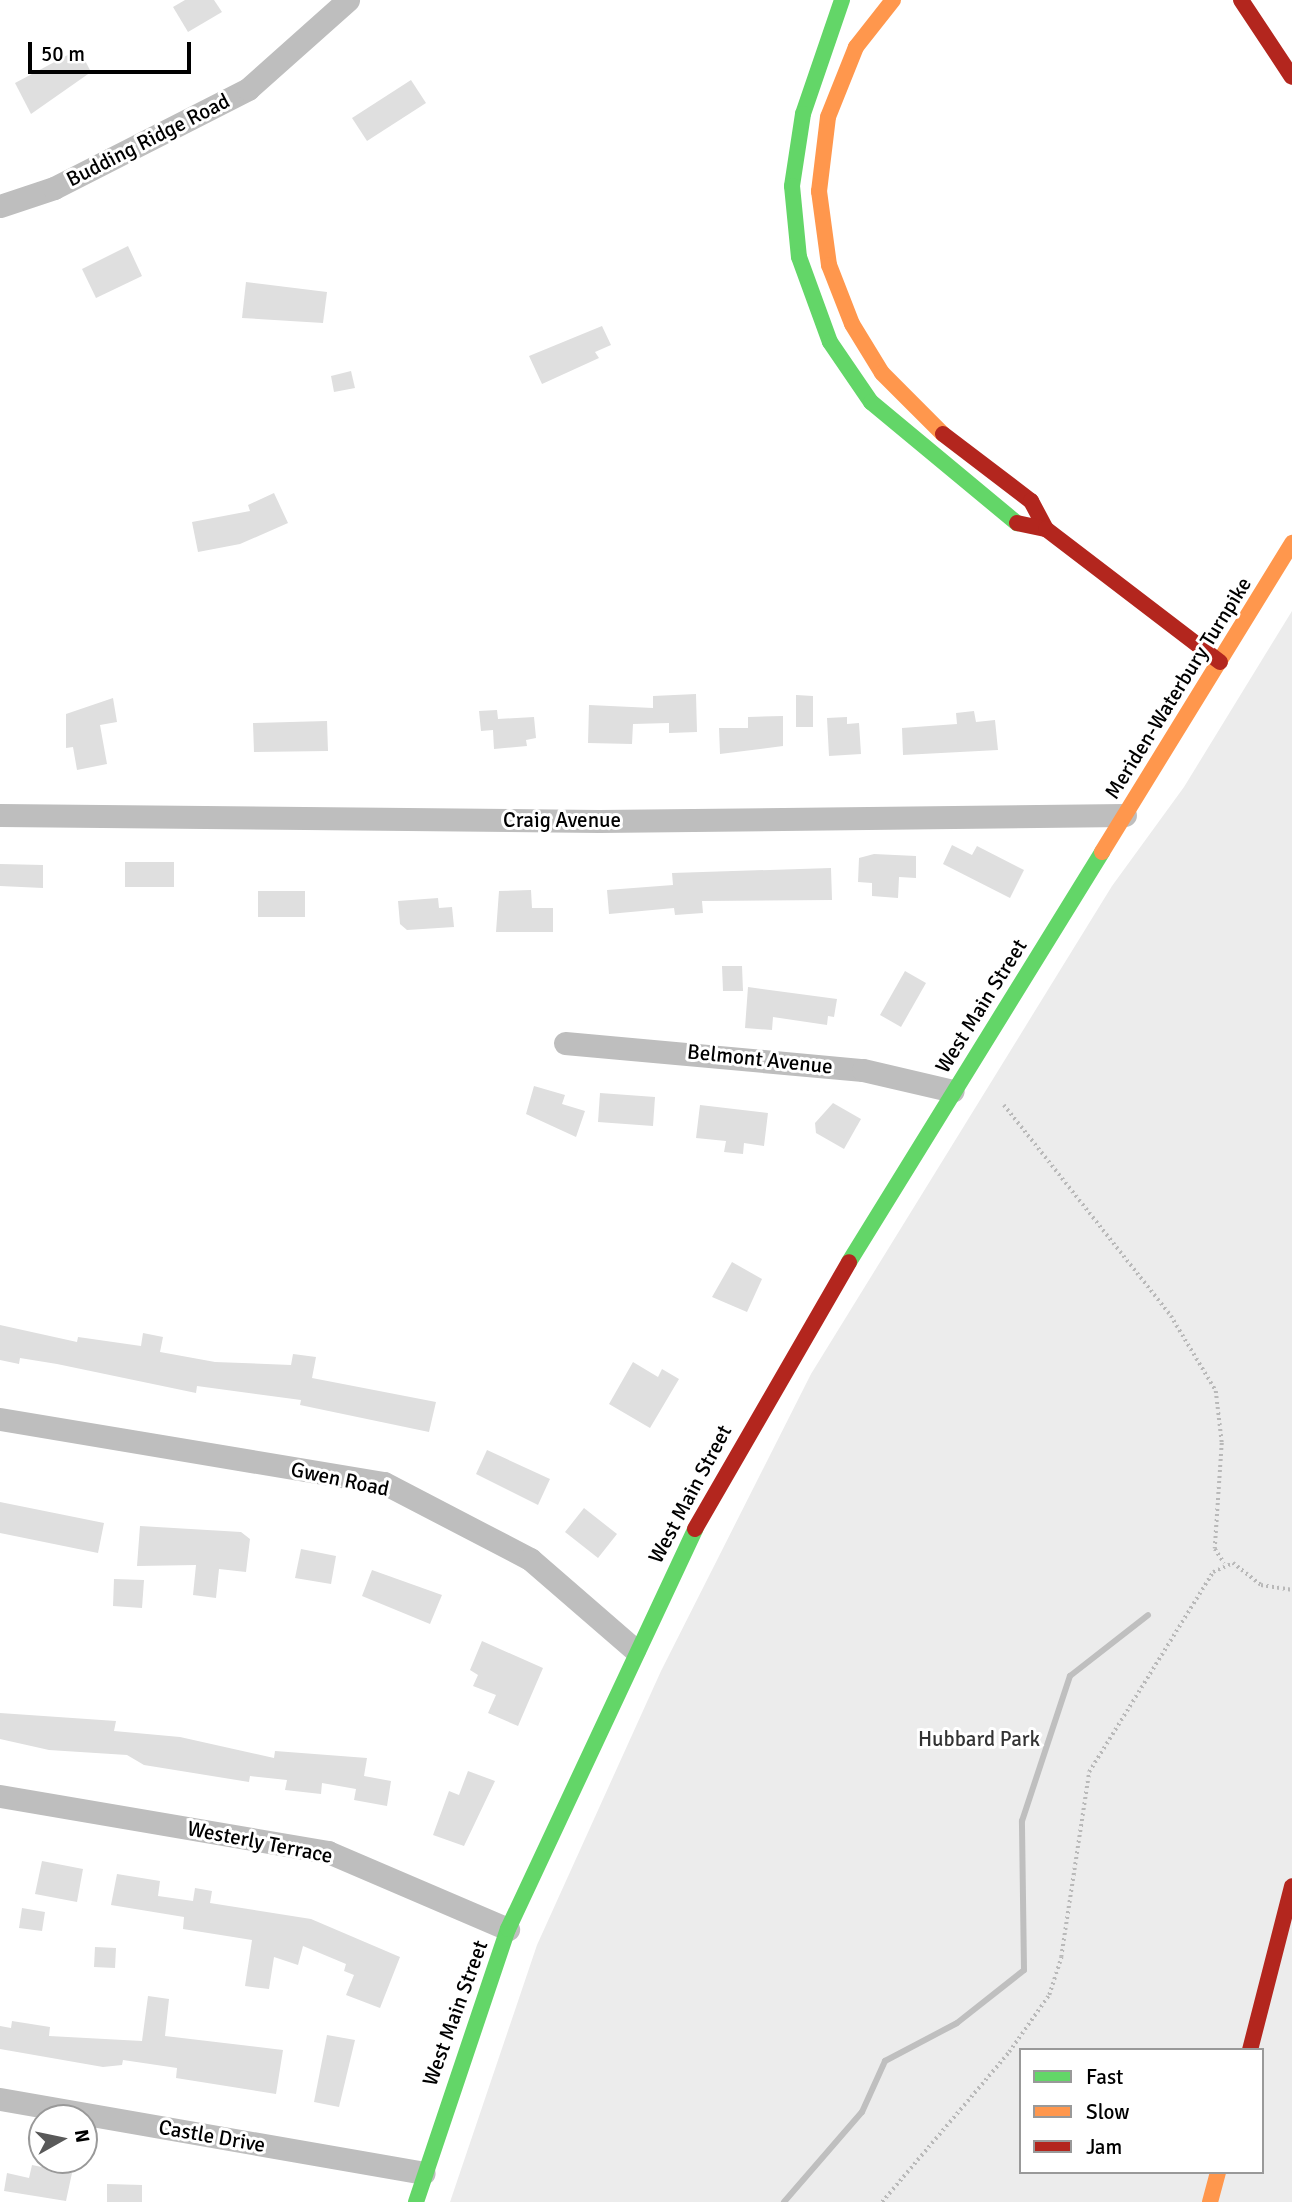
<!DOCTYPE html>
<html>
<head>
<meta charset="utf-8">
<style>
  body { margin:0 }
  #map { position:relative; width:1292px; height:2202px; overflow:hidden; background:#fff; font-family:Signika,sans-serif }
  div>[style] { position:absolute }
  [style*='--x'] { left:calc(var(--x)*1px); top:calc(var(--y)*1px); width:calc(var(--w)*1px); rotate:calc(var(--a)*1deg) }
  .green>* { inset:0; background:#ececec }
  .stream>* { height:6px; margin:-3px; padding:0 3px; transform-origin:3px; border-radius:3px; background:#bfbfbf }
  .building>* { inset:0; background:#dfdfdf }
  .path>* { height:3.5px; margin-top:-1.75px; transform-origin:0; background:repeating-linear-gradient(90deg,#b9b9b9 0 2px,transparent 0 5.5px) }
  .street>* { height:23px; margin:-11.5px; padding:0 11.5px; transform-origin:11.5px; border-radius:11.5px; background:#bebebe }
  .fast>* { height:16px; margin:-8px; padding:0 8px; transform-origin:8px; border-radius:8px; background:#63d668 }
  .slow>* { height:16px; margin:-8px; padding:0 8px; transform-origin:8px; border-radius:8px; background:#ff974d }
  .jam>* { height:16px; margin:-8px; padding:0 8px; transform-origin:8px; border-radius:8px; background:#b3261e }
  span { translate:-50% -50%; white-space:nowrap; text-align:center; line-height:1.15; -webkit-text-stroke:6px #fff; paint-order:stroke }
  .street-label { font-size:21px; color:#000 }
  .park-label { font-size:21px; color:#333 }
  .legend { position:absolute; left:1019px; top:2048px; width:245px; height:126px; box-sizing:border-box; background:#fff; border:2px solid #999; margin:0; padding:9px 12px; list-style:none; font-size:21px; color:#000 }
  .legend li { display:flex; align-items:center; gap:14px; height:35px }
  .legend b { width:35px; border:2px solid #999 }
  .north { position:absolute; left:28px; top:2104px; width:70px; height:70px; box-sizing:border-box; background:#fff; border:2px solid #999; border-radius:50%; rotate:81deg; font-size:19px; font-weight:700; line-height:28px; text-align:center; color:#000 }
  .north::after { content:''; display:block; margin:auto; width:24px; height:32px; background:#595959; clip-path:polygon(50% 0,100% 100%,50% 72%,0 100%) }
  .scale { position:absolute; left:28px; top:42px; width:163px; height:32px; box-sizing:border-box; border:4px solid #000; border-top:0; padding-left:9px; font-size:21px; line-height:24px; white-space:nowrap; color:#000; -webkit-text-stroke:5px #fff; paint-order:stroke }
</style>
</head>
<body>
<div id="map">
  <div class="green">
    <div style="clip-path:polygon(evenodd,1292px 611px,1292px 2202px,450px 2202px,537px 1945px,661px 1671px,811px 1374px,1112px 886px,1184px 787px,1292px 611px,1021px 2050px,1262px 2050px,1262px 2172px,1021px 2172px,1021px 2050px)"></div>
  </div>
  <div class="stream">
    <div style="--x:784;--y:2202;--w:119;--a:-49.1"></div>
    <div style="--x:862;--y:2112;--w:56;--a:-65.7"></div>
    <div style="--x:885;--y:2061;--w:81;--a:-27.8"></div>
    <div style="--x:957;--y:2023;--w:85;--a:-38.3"></div>
    <div style="--x:1024;--y:1970;--w:149;--a:-90.8"></div>
    <div style="--x:1022;--y:1821;--w:153;--a:-71.7"></div>
    <div style="--x:1070;--y:1676;--w:99;--a:-38"></div>
  </div>
  <div class="building">
    <div style="clip-path:polygon(185px 0,214px 0,222px 12px,188px 32px,173px 7px)"></div>
    <div style="clip-path:polygon(79px 49px,91px 72px,31px 114px,15px 83px)"></div>
    <div style="clip-path:polygon(411px 80px,426px 103px,367px 141px,352px 118px)"></div>
    <div style="clip-path:polygon(128px 246px,142px 276px,96px 298px,82px 269px)"></div>
    <div style="clip-path:polygon(246px 282px,327px 292px,323px 323px,242px 318px)"></div>
    <div style="clip-path:polygon(602px 326px,611px 345px,595px 352px,599px 358px,542px 384px,529px 356px)"></div>
    <div style="clip-path:polygon(351px 371px,355px 388px,334px 392px,331px 376px)"></div>
    <div style="clip-path:polygon(274px 493px,288px 523px,240px 544px,198px 552px,192px 522px,250px 511px,248px 505px)"></div>
    <div style="clip-path:polygon(696px 694px,697px 732px,669px 733px,669px 723px,633px 724px,632px 744px,588px 743px,589px 705px,653px 708px,653px 696px)"></div>
    <div style="clip-path:polygon(796px 695px,813px 696px,813px 727px,796px 727px)"></div>
    <div style="clip-path:polygon(113px 698px,117px 722px,100px 725px,107px 764px,77px 770px,73px 747px,66px 748px,66px 714px)"></div>
    <div style="clip-path:polygon(497px 710px,498px 719px,534px 717px,536px 738px,526px 740px,527px 746px,494px 749px,493px 730px,481px 731px,479px 711px)"></div>
    <div style="clip-path:polygon(974px 711px,976px 722px,995px 720px,998px 750px,903px 755px,902px 728px,957px 724px,956px 713px)"></div>
    <div style="clip-path:polygon(783px 716px,783px 746px,720px 754px,719px 728px,748px 728px,748px 717px)"></div>
    <div style="clip-path:polygon(847px 717px,847px 724px,859px 723px,861px 754px,829px 756px,827px 718px)"></div>
    <div style="clip-path:polygon(327px 721px,328px 751px,254px 752px,253px 723px)"></div>
    <div style="clip-path:polygon(952px 845px,972px 855px,977px 846px,1024px 870px,1010px 898px,943px 864px)"></div>
    <div style="clip-path:polygon(874px 854px,916px 856px,916px 878px,899px 877px,898px 898px,872px 896px,872px 883px,858px 882px,859px 858px)"></div>
    <div style="clip-path:polygon(125px 862px,174px 862px,174px 887px,125px 887px)"></div>
    <div style="clip-path:polygon(0 864px,43px 865px,43px 888px,0 886px)"></div>
    <div style="clip-path:polygon(831px 868px,832px 900px,702px 901px,703px 913px,675px 915px,674px 908px,609px 914px,607px 890px,673px 885px,672px 873px)"></div>
    <div style="clip-path:polygon(531px 890px,532px 908px,553px 908px,553px 932px,496px 932px,499px 891px)"></div>
    <div style="clip-path:polygon(258px 891px,305px 891px,305px 917px,258px 917px)"></div>
    <div style="clip-path:polygon(438px 898px,439px 908px,452px 907px,454px 927px,407px 930px,400px 924px,398px 901px)"></div>
    <div style="clip-path:polygon(722px 966px,742px 966px,743px 991px,723px 991px)"></div>
    <div style="clip-path:polygon(905px 971px,926px 983px,901px 1027px,880px 1015px)"></div>
    <div style="clip-path:polygon(748px 987px,837px 999px,834px 1017px,828px 1016px,827px 1025px,773px 1017px,772px 1030px,745px 1028px)"></div>
    <div style="clip-path:polygon(534px 1086px,565px 1095px,562px 1104px,585px 1111px,576px 1137px,526px 1114px)"></div>
    <div style="clip-path:polygon(600px 1093px,655px 1097px,653px 1126px,598px 1122px)"></div>
    <div style="clip-path:polygon(833px 1103px,861px 1119px,844px 1149px,816px 1133px,815px 1123px)"></div>
    <div style="clip-path:polygon(700px 1105px,768px 1113px,764px 1146px,744px 1143px,743px 1154px,724px 1152px,726px 1141px,696px 1138px)"></div>
    <div style="clip-path:polygon(732px 1262px,762px 1279px,747px 1312px,712px 1297px)"></div>
    <div style="clip-path:polygon(0 1325px,77px 1342px,78px 1337px,141px 1346px,143px 1333px,163px 1337px,160px 1352px,215px 1362px,291px 1365px,293px 1354px,316px 1357px,312px 1378px,436px 1402px,429px 1432px,300px 1405px,301px 1400px,197px 1386px,196px 1393px,57px 1364px,20px 1358px,19px 1364px,0 1360px)"></div>
    <div style="clip-path:polygon(633px 1362px,658px 1377px,662px 1369px,679px 1379px,650px 1428px,609px 1404px)"></div>
    <div style="clip-path:polygon(487px 1450px,550px 1479px,538px 1505px,476px 1474px)"></div>
    <div style="clip-path:polygon(0 1502px,104px 1523px,98px 1553px,0 1533px)"></div>
    <div style="clip-path:polygon(584px 1508px,617px 1534px,598px 1558px,565px 1532px)"></div>
    <div style="clip-path:polygon(140px 1526px,241px 1532px,250px 1539px,246px 1572px,219px 1569px,216px 1598px,193px 1595px,196px 1565px,137px 1566px)"></div>
    <div style="clip-path:polygon(301px 1549px,336px 1556px,331px 1584px,295px 1578px)"></div>
    <div style="clip-path:polygon(372px 1570px,442px 1595px,430px 1624px,362px 1596px)"></div>
    <div style="clip-path:polygon(114px 1579px,144px 1580px,142px 1608px,113px 1606px)"></div>
    <div style="clip-path:polygon(482px 1641px,543px 1668px,518px 1726px,488px 1713px,496px 1695px,473px 1686px,478px 1675px,470px 1670px)"></div>
    <div style="clip-path:polygon(0 1713px,116px 1721px,114px 1731px,180px 1737px,274px 1758px,275px 1751px,367px 1758px,364px 1776px,391px 1781px,387px 1806px,354px 1800px,356px 1789px,322px 1783px,321px 1794px,285px 1790px,287px 1780px,250px 1776px,249px 1782px,144px 1765px,127px 1755px,49px 1750px,0 1739px)"></div>
    <div style="clip-path:polygon(468px 1771px,495px 1781px,464px 1846px,433px 1835px,449px 1791px,459px 1795px)"></div>
    <div style="clip-path:polygon(42px 1861px,83px 1869px,77px 1902px,35px 1894px)"></div>
    <div style="clip-path:polygon(117px 1874px,160px 1881px,158px 1896px,193px 1901px,195px 1888px,212px 1891px,210px 1903px,311px 1919px,400px 1957px,380px 2008px,346px 1995px,354px 1975px,344px 1971px,346px 1964px,303px 1946px,298px 1965px,274px 1957px,269px 1989px,245px 1986px,252px 1940px,183px 1929px,184px 1917px,111px 1905px)"></div>
    <div style="clip-path:polygon(22px 1908px,45px 1912px,42px 1931px,19px 1928px)"></div>
    <div style="clip-path:polygon(95px 1947px,116px 1948px,115px 1968px,94px 1967px)"></div>
    <div style="clip-path:polygon(148px 1996px,169px 1999px,165px 2036px,283px 2050px,276px 2094px,176px 2078px,177px 2068px,123px 2060px,122px 2065px,103px 2067px,0 2049px,0 2026px,11px 2028px,12px 2021px,50px 2027px,49px 2036px,142px 2041px)"></div>
    <div style="clip-path:polygon(327px 2035px,355px 2040px,339px 2107px,314px 2102px)"></div>
    <div style="clip-path:polygon(32px 2165px,72px 2173px,66px 2201px,4px 2191px,7px 2173px,29px 2178px)"></div>
    <div style="clip-path:polygon(107px 2184px,142px 2185px,142px 2202px,107px 2202px)"></div>
  </div>
  <div class="path">
    <div style="--x:1004;--y:1105;--w:269;--a:51.6"></div>
    <div style="--x:1171;--y:1316;--w:87;--a:59"></div>
    <div style="--x:1216;--y:1391;--w:52;--a:83.4"></div>
    <div style="--x:1222;--y:1443;--w:106;--a:93.8"></div>
    <div style="--x:1215;--y:1549;--w:17;--a:57"></div>
    <div style="--x:882;--y:2202;--w:197;--a:-49.7"></div>
    <div style="--x:1009;--y:2052;--w:70;--a:-54.9"></div>
    <div style="--x:1049;--y:1995;--w:40;--a:-72"></div>
    <div style="--x:1061;--y:1957;--w:187;--a:-81.4"></div>
    <div style="--x:1089;--y:1772;--w:235;--a:-58.2"></div>
    <div style="--x:1213;--y:1572;--w:22;--a:-24"></div>
    <div style="--x:1233;--y:1563;--w:36;--a:38"></div>
    <div style="--x:1261;--y:1585;--w:31;--a:9"></div>
  </div>
  <div class="street">
    <div style="--x:0;--y:206;--w:57;--a:-18.4"></div>
    <div style="--x:54;--y:188;--w:218;--a:-27"></div>
    <div style="--x:248;--y:89;--w:134;--a:-41.7"></div>
    <div style="--x:0;--y:815;--w:599;--a:0.57"></div>
    <div style="--x:599;--y:821;--w:526;--a:-0.65"></div>
    <div style="--x:565;--y:1043;--w:299;--a:5.2"></div>
    <div style="--x:863;--y:1070;--w:92;--a:13.1"></div>
    <div style="--x:0;--y:1419;--w:389;--a:9.5"></div>
    <div style="--x:384;--y:1483;--w:165;--a:27.5"></div>
    <div style="--x:530;--y:1559;--w:138;--a:40.9"></div>
    <div style="--x:0;--y:1796;--w:333;--a:9.7"></div>
    <div style="--x:328;--y:1852;--w:196;--a:23.2"></div>
    <div style="--x:0;--y:2099;--w:430;--a:9.9"></div>
  </div>
  <div class="fast">
    <div style="--x:842;--y:0;--w:120;--a:108.9"></div>
    <div style="--x:803;--y:114;--w:73;--a:98.7"></div>
    <div style="--x:792;--y:186;--w:71;--a:84.4"></div>
    <div style="--x:799;--y:257;--w:90;--a:70"></div>
    <div style="--x:830;--y:342;--w:73;--a:55.7"></div>
    <div style="--x:871;--y:402;--w:190;--a:39.7"></div>
    <div style="--x:849;--y:1262;--w:482;--a:-58.3"></div>
    <div style="--x:416;--y:2202;--w:288;--a:-71.4"></div>
    <div style="--x:508;--y:1929;--w:442;--a:-64.9"></div>
  </div>
  <div class="slow">
    <div style="--x:893;--y:0;--w:60;--a:128.2"></div>
    <div style="--x:856;--y:47;--w:75;--a:111.8"></div>
    <div style="--x:828;--y:117;--w:75;--a:96.9"></div>
    <div style="--x:819;--y:191;--w:75;--a:82.3"></div>
    <div style="--x:829;--y:265;--w:63;--a:68.7"></div>
    <div style="--x:852;--y:324;--w:57;--a:58.5"></div>
    <div style="--x:882;--y:373;--w:86;--a:45"></div>
    <div style="--x:1102;--y:852;--w:363;--a:-58.4"></div>
    <div style="--x:1210;--y:2202;--w:31;--a:-75"></div>
  </div>
  <div class="jam">
    <div style="--x:1241;--y:0;--w:92;--a:56.5"></div>
    <div style="--x:943;--y:434;--w:111;--a:37.3"></div>
    <div style="--x:1031;--y:501;--w:32;--a:62"></div>
    <div style="--x:1017;--y:523;--w:30;--a:12"></div>
    <div style="--x:1046;--y:529;--w:219;--a:37.4"></div>
    <div style="--x:695;--y:1529;--w:308;--a:-60"></div>
    <div style="--x:1250;--y:2050;--w:169;--a:-75.6"></div>
  </div>
  <div class="street-label">
    <span style="left:148px;top:140px;rotate:-27deg">Budding Ridge Road</span>
    <span style="left:1178px;top:688px;rotate:-58deg">Meriden-Waterbury Turnpike</span>
    <span style="left:562px;top:820px">Craig Avenue</span>
    <span style="left:981px;top:1006px;rotate:-58deg">West Main Street</span>
    <span style="left:760px;top:1059px;rotate:6deg">Belmont Avenue</span>
    <span style="left:340px;top:1479px;rotate:12deg">Gwen Road</span>
    <span style="left:690px;top:1494px;rotate:-62deg">West Main Street</span>
    <span style="left:260px;top:1842px;rotate:11deg">Westerly Terrace</span>
    <span style="left:455px;top:2013px;rotate:-70deg">West Main Street</span>
    <span style="left:212px;top:2136px;rotate:10deg">Castle Drive</span>
  </div>
  <div class="park-label">
    <span style="left:979px;top:1739px">Hubbard Park</span>
  </div>
  <ul class="legend">
  <li><b style="height:9px;background:#63d668"></b>Fast</li>
  <li><b style="height:9px;background:#ff974d"></b>Slow</li>
  <li><b style="height:9px;background:#b3261e"></b>Jam</li>
  </ul>
  <div class="north">N</div>
  <div class="scale">50 m</div>
</div>
</body>
</html>
